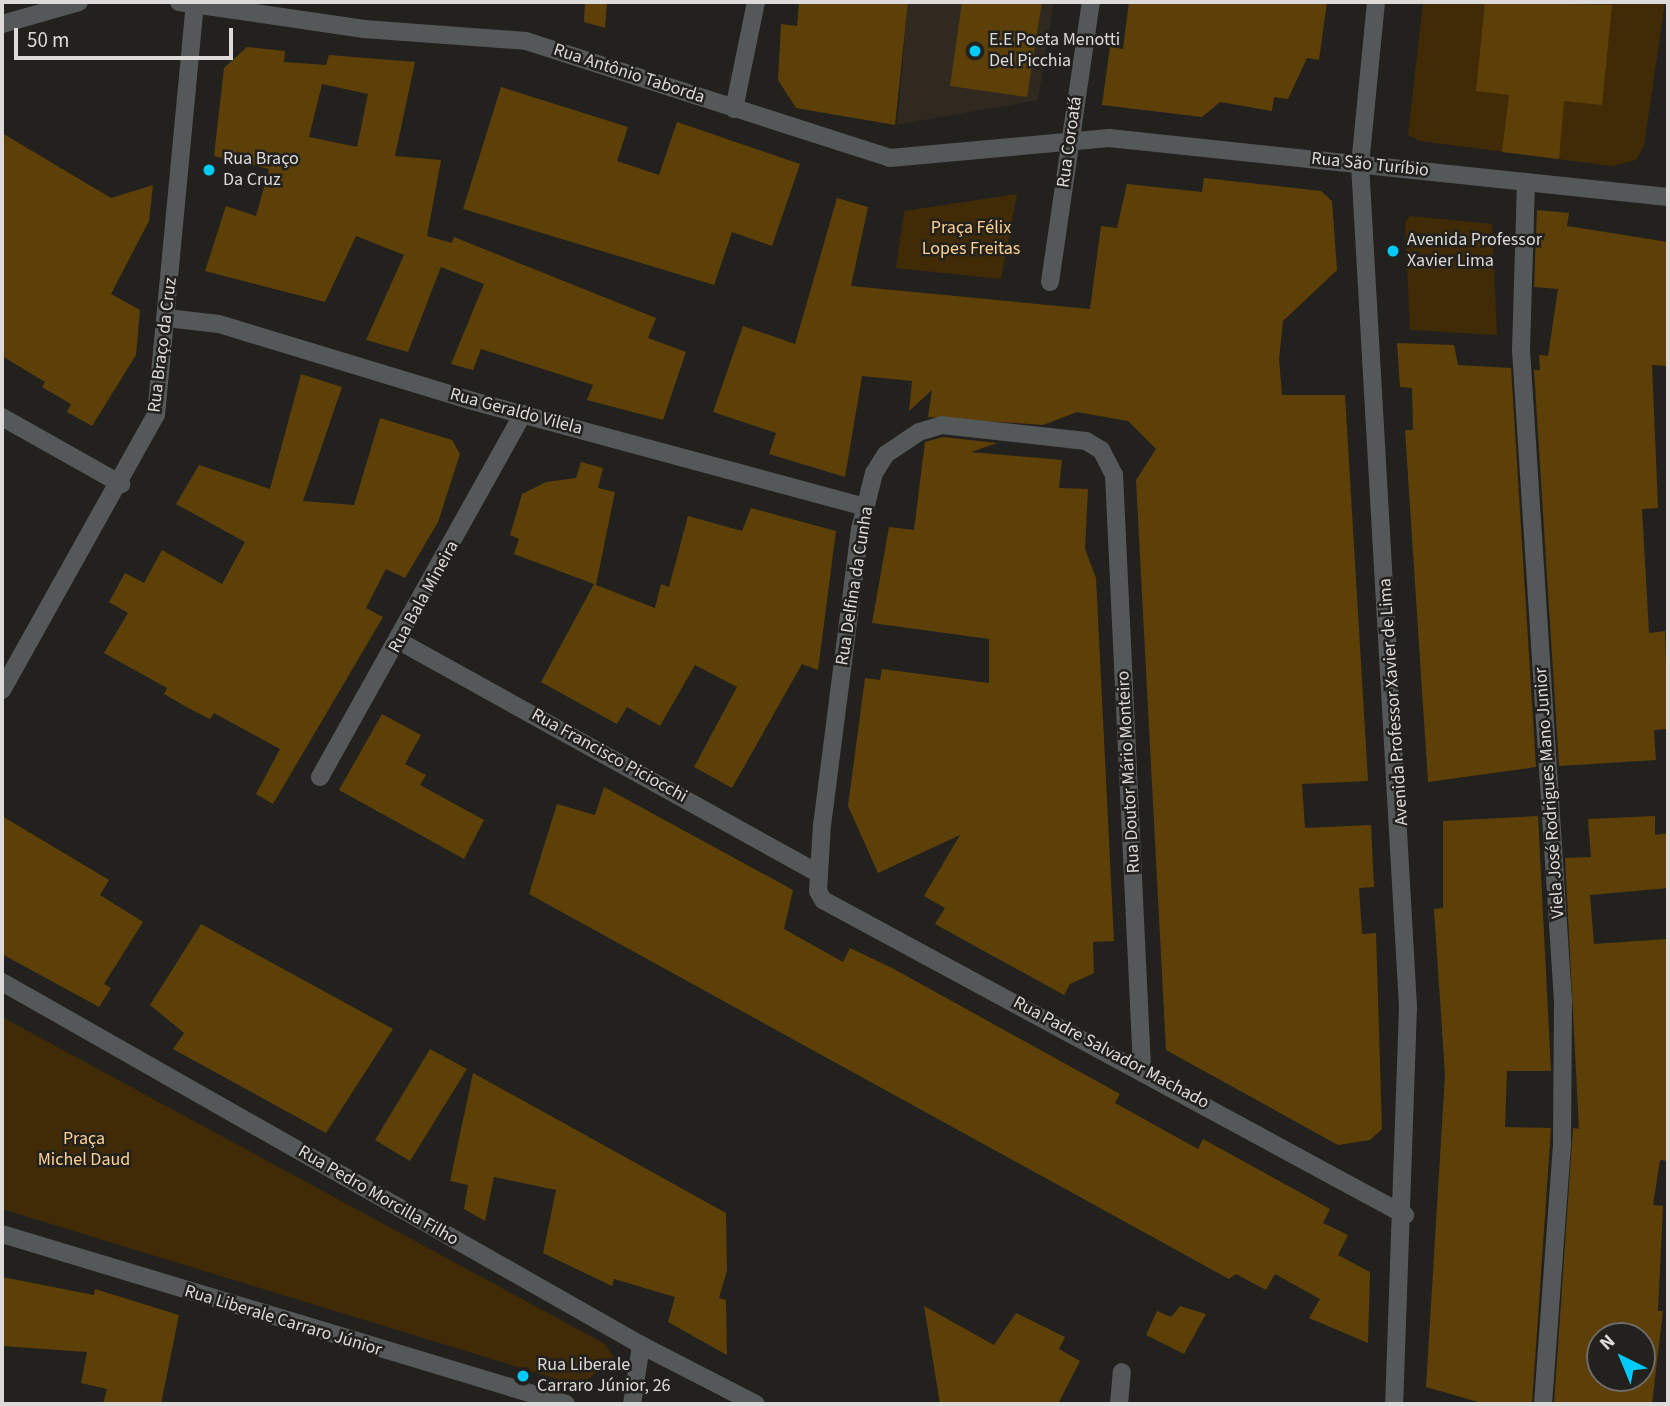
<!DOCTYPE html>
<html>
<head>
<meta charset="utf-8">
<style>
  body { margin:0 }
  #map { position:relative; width:1670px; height:1406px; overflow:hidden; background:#23211e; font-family:"Source Sans 3",sans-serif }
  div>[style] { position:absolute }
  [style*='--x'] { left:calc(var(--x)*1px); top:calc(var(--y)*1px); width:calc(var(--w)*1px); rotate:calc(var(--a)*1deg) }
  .built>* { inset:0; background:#2f2920 }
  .green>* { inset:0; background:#402b06 }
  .building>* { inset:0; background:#5d4008 }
  .minor>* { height:18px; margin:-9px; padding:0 9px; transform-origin:9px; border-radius:9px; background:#555858 }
  .dots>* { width:19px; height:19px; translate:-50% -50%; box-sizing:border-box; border:4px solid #23211e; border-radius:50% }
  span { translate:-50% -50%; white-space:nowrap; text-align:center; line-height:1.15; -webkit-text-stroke:5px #23211e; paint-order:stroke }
  .poi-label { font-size:18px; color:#dcdbd9 }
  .left { translate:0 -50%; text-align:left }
  .street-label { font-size:18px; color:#dcdbd9 }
  .park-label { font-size:18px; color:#fdd290 }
  .frame { position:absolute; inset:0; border:4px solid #dcdbd9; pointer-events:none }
  .north { position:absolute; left:1586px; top:1322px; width:70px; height:70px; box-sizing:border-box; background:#23211e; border:2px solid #6d6b69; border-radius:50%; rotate:317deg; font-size:19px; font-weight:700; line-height:28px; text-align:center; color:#dcdbd9 }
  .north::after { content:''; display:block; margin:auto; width:24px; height:32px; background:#00cbf8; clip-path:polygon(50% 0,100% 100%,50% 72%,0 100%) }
  .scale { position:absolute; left:14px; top:28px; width:219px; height:32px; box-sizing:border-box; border:4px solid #dcdbd9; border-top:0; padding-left:9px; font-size:21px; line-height:24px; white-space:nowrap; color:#dcdbd9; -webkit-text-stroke:5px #23211e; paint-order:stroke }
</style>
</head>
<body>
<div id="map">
  <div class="built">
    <div style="clip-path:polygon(908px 2px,1054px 2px,1038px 100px,897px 125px)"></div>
  </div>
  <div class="green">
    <div style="clip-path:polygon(1423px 2px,1665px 2px,1644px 146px,1636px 160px,1611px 166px,1420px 141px,1408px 135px)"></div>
    <div style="clip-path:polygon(1017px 194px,1001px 279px,896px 268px,904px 211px)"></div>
    <div style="clip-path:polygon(1410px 216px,1492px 224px,1497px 335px,1410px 330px,1405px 222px)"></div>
    <div style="clip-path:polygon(2px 1017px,605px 1344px,614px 1358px,580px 1386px,2px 1209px)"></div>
  </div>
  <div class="building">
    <div style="clip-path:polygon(585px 2px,607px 2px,605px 28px,584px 22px)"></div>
    <div style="clip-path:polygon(799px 2px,908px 2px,895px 125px,796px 108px,778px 80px,781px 24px,797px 26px)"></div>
    <div style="clip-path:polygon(962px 2px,1042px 2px,1027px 97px,950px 86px)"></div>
    <div style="clip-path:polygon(1129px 2px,1327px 2px,1319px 60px,1307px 58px,1288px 99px,1274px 97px,1272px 111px,1220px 102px,1202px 117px,1102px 105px,1110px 47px,1123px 49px)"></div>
    <div style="clip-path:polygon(1485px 2px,1612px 5px,1602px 105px,1564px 101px,1559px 159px,1502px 152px,1509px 95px,1476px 91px)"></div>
    <div style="clip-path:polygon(evenodd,247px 47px,285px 51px,284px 62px,326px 65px,329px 55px,415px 62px,395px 156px,441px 160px,427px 236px,452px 243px,454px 237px,656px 318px,648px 338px,686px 352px,663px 420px,587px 400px,593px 385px,481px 349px,473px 370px,451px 364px,484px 284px,441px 267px,408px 352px,366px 340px,404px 255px,356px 236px,325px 302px,205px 271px,226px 206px,256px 216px,269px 169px,214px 156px,224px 68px,247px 47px,322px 84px,368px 94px,357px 147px,309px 137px,322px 84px)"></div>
    <div style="clip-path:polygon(501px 87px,628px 127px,617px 161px,659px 175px,677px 122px,800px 164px,772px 246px,732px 232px,714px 285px,463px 209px)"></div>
    <div style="clip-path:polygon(2px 133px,111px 198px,153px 185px,149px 221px,111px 294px,140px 310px,136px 355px,92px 426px,67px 412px,71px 404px,42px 387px,45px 382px,2px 356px)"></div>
    <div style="clip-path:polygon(1204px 178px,1321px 191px,1332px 201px,1337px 270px,1283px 321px,1279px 359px,1282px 395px,1345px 395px,1368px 781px,1302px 784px,1305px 828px,1371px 825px,1374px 887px,1359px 888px,1362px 934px,1376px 933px,1382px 1129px,1370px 1140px,1338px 1145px,1166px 1050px,1136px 480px,1156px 449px,1128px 421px,1077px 412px,1043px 425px,928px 417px,932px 390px,909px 411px,912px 381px,862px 376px,845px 477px,769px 454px,776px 433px,713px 412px,743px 326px,795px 344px,837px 198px,868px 207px,851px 286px,1090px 309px,1101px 226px,1117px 228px,1127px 184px,1202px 192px)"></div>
    <div style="clip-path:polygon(1537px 210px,1569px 213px,1567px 226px,1668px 242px,1668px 366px,1652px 365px,1658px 508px,1642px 509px,1649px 633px,1665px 631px,1668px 729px,1654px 730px,1656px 760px,1559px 766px,1534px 370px,1540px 370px,1539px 355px,1548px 356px,1558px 289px,1534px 287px)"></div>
    <div style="clip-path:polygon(1397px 343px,1454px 345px,1458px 365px,1511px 368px,1536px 767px,1428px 782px,1405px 430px,1413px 430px,1412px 388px,1400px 387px)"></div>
    <div style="clip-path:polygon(301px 374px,342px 387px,303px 501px,354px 505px,380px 418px,452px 440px,460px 454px,438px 522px,405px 578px,386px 569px,366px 608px,383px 617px,273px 804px,256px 794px,280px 749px,214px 713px,210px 719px,190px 709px,164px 694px,167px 688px,104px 653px,128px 613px,109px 602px,125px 573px,144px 583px,162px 550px,222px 584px,245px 542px,176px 504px,199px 465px,270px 489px)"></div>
    <div style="clip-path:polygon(943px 437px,997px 443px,971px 452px,1062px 460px,1059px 488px,1088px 489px,1085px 549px,1096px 578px,1114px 941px,1093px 942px,1094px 973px,1070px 984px,1064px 995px,935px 924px,945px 908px,924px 896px,960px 835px,878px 873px,848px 806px,865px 678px,880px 680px,882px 669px,989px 683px,989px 639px,872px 623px,889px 527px,914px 530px,925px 442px)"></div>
    <div style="clip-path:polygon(581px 462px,603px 468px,598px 488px,615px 492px,596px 585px,655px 608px,661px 584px,669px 587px,688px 516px,742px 531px,751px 508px,836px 531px,818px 670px,802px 664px,732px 788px,694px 767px,737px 687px,695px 665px,660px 726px,627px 707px,617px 724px,541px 682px,594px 584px,514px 554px,519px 539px,510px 535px,522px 494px,546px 482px,576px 478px)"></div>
    <div style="clip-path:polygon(382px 714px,421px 735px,405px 764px,426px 775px,420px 785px,484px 820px,464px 859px,339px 790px)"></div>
    <div style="clip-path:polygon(604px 787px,793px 890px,784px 929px,843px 962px,850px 948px,892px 968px,1120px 1094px,1115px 1103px,1198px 1149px,1203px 1139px,1330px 1209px,1323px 1223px,1348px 1235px,1338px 1255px,1370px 1272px,1368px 1343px,1309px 1318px,1320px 1299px,1275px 1274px,1266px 1290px,1236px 1274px,1229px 1279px,529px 894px,557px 804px,595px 815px)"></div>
    <div style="clip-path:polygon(2px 816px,109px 880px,100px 895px,143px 922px,104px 984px,111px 988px,99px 1007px,2px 954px)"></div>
    <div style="clip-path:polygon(1538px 816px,1551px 1071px,1507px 1071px,1505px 1127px,1551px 1128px,1532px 1404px,1485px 1404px,1426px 1387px,1445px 1075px,1434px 909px,1443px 908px,1443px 821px)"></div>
    <div style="clip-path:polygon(evenodd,1655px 816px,1655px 835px,1668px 833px,1668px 888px,1590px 895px,1594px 944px,1667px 939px,1668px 1161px,1660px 1160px,1653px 1205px,1663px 1206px,1658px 1311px,1663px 1311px,1652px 1404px,1554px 1404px,1573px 1128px,1579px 1129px,1565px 858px,1591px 857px,1588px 819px,1655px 816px,1600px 1336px,1642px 1336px,1642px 1378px,1600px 1378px,1600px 1336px)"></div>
    <div style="clip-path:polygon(201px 924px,393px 1029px,326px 1133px,173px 1049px,184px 1033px,150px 1005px)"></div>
    <div style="clip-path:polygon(430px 1049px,467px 1069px,410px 1161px,375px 1140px)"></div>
    <div style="clip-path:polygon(473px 1073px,726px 1213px,727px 1271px,719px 1298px,726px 1300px,727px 1355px,668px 1322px,675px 1297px,614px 1279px,612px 1286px,543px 1253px,556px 1190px,494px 1177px,485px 1221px,464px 1209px,468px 1185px,450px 1181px)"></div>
    <div style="clip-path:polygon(2px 1277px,94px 1295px,95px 1289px,179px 1315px,161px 1404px,103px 1404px,107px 1389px,81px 1383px,87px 1352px,2px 1346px)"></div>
    <div style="clip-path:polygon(924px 1306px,994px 1345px,1016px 1313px,1065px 1337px,1059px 1349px,1080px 1361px,1058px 1404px,940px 1404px)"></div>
    <div style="clip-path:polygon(1180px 1306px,1206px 1314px,1184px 1354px,1146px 1335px,1157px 1311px,1171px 1317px)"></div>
  </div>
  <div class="minor">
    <div style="--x:179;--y:2;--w:187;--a:8.3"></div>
    <div style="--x:364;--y:29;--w:162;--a:4.2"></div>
    <div style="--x:526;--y:41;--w:382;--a:17.8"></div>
    <div style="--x:890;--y:158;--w:220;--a:-5.2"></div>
    <div style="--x:1109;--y:138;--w:562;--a:6.03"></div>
    <div style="--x:1376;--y:2;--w:163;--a:95.6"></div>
    <div style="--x:1360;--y:164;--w:844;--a:86.74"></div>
    <div style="--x:1408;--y:1007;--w:397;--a:92"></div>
    <div style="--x:2;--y:24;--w:80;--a:-15.9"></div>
    <div style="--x:734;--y:109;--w:109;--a:-78.4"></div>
    <div style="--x:1526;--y:182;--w:168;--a:91.7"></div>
    <div style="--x:1521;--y:350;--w:652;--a:86.31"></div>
    <div style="--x:1563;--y:1001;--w:144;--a:90.4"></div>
    <div style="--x:1562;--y:1145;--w:260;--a:94.2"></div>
    <div style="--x:1050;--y:282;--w:283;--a:-81.7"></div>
    <div style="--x:167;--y:318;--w:52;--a:6.6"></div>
    <div style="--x:219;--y:324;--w:261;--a:16.9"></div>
    <div style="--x:469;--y:400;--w:411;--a:15.1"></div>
    <div style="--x:2;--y:417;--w:137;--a:29.4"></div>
    <div style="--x:399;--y:641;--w:479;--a:29"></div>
    <div style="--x:2;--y:690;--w:315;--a:-60.8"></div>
    <div style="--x:156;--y:415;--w:415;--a:-84.6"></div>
    <div style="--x:320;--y:777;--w:416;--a:-60.8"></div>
    <div style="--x:2;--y:982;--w:735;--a:29.6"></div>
    <div style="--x:641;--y:1345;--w:129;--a:27.2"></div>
    <div style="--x:1142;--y:1068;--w:594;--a:-92.7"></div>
    <div style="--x:1114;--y:475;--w:28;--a:-117"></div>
    <div style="--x:1101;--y:450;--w:17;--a:-149"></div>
    <div style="--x:1086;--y:441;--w:145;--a:-173.7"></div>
    <div style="--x:942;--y:425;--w:24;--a:163"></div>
    <div style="--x:919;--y:432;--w:40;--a:146"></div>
    <div style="--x:886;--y:454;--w:22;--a:122"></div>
    <div style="--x:874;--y:473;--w:58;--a:104"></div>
    <div style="--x:860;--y:529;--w:297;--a:97.3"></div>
    <div style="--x:822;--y:824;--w:67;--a:93.4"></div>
    <div style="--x:818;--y:891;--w:10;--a:61"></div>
    <div style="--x:823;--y:900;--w:662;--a:28.42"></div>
    <div style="--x:2;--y:1234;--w:589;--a:16.77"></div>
    <div style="--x:632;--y:1404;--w:60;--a:-81.3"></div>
    <div style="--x:1119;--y:1404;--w:32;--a:-85"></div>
  </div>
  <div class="dots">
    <div style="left:975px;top:51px;background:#00cbf8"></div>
    <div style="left:209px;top:170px;background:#00cbf8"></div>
    <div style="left:1393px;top:251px;background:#00cbf8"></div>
    <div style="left:523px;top:1376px;background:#00cbf8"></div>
  </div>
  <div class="poi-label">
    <span class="left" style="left:989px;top:51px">E.E Poeta Menotti<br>Del Picchia</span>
    <span class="left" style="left:223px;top:170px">Rua Braço<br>Da Cruz</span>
    <span class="left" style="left:1407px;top:251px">Avenida Professor<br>Xavier Lima</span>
    <span class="left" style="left:537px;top:1376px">Rua Liberale<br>Carraro Júnior, 26</span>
  </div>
  <div class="street-label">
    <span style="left:629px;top:74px;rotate:18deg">Rua Antônio Taborda</span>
    <span style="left:1070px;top:142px;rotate:-82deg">Rua Coroatá</span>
    <span style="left:1370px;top:165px;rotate:6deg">Rua São Turíbio</span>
    <span style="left:163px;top:345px;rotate:-83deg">Rua Braço da Cruz</span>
    <span style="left:516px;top:412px;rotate:15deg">Rua Geraldo Vilela</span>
    <span style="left:855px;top:586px;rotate:-81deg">Rua Delfina da Cunha</span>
    <span style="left:424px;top:597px;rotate:-61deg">Rua Bala Mineira</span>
    <span style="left:1394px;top:702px;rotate:-94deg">Avenida Professor Xavier de Lima</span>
    <span style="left:609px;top:756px;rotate:29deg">Rua Francisco Piciocchi</span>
    <span style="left:1129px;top:772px;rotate:-93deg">Rua Doutor Mário Monteiro</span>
    <span style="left:1550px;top:793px;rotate:-94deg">Viela José Rodrigues Mano Junior</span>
    <span style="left:1111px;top:1053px;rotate:28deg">Rua Padre Salvador Machado</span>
    <span style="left:378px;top:1196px;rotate:30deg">Rua Pedro Morcilla Filho</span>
    <span style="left:283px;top:1321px;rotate:17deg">Rua Liberale Carraro Júnior</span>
  </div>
  <div class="park-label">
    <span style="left:971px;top:239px">Praça Félix<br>Lopes Freitas</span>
    <span style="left:84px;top:1150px">Praça<br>Michel Daud</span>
  </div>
  <div class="frame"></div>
  <div class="north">N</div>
  <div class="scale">50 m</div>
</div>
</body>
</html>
